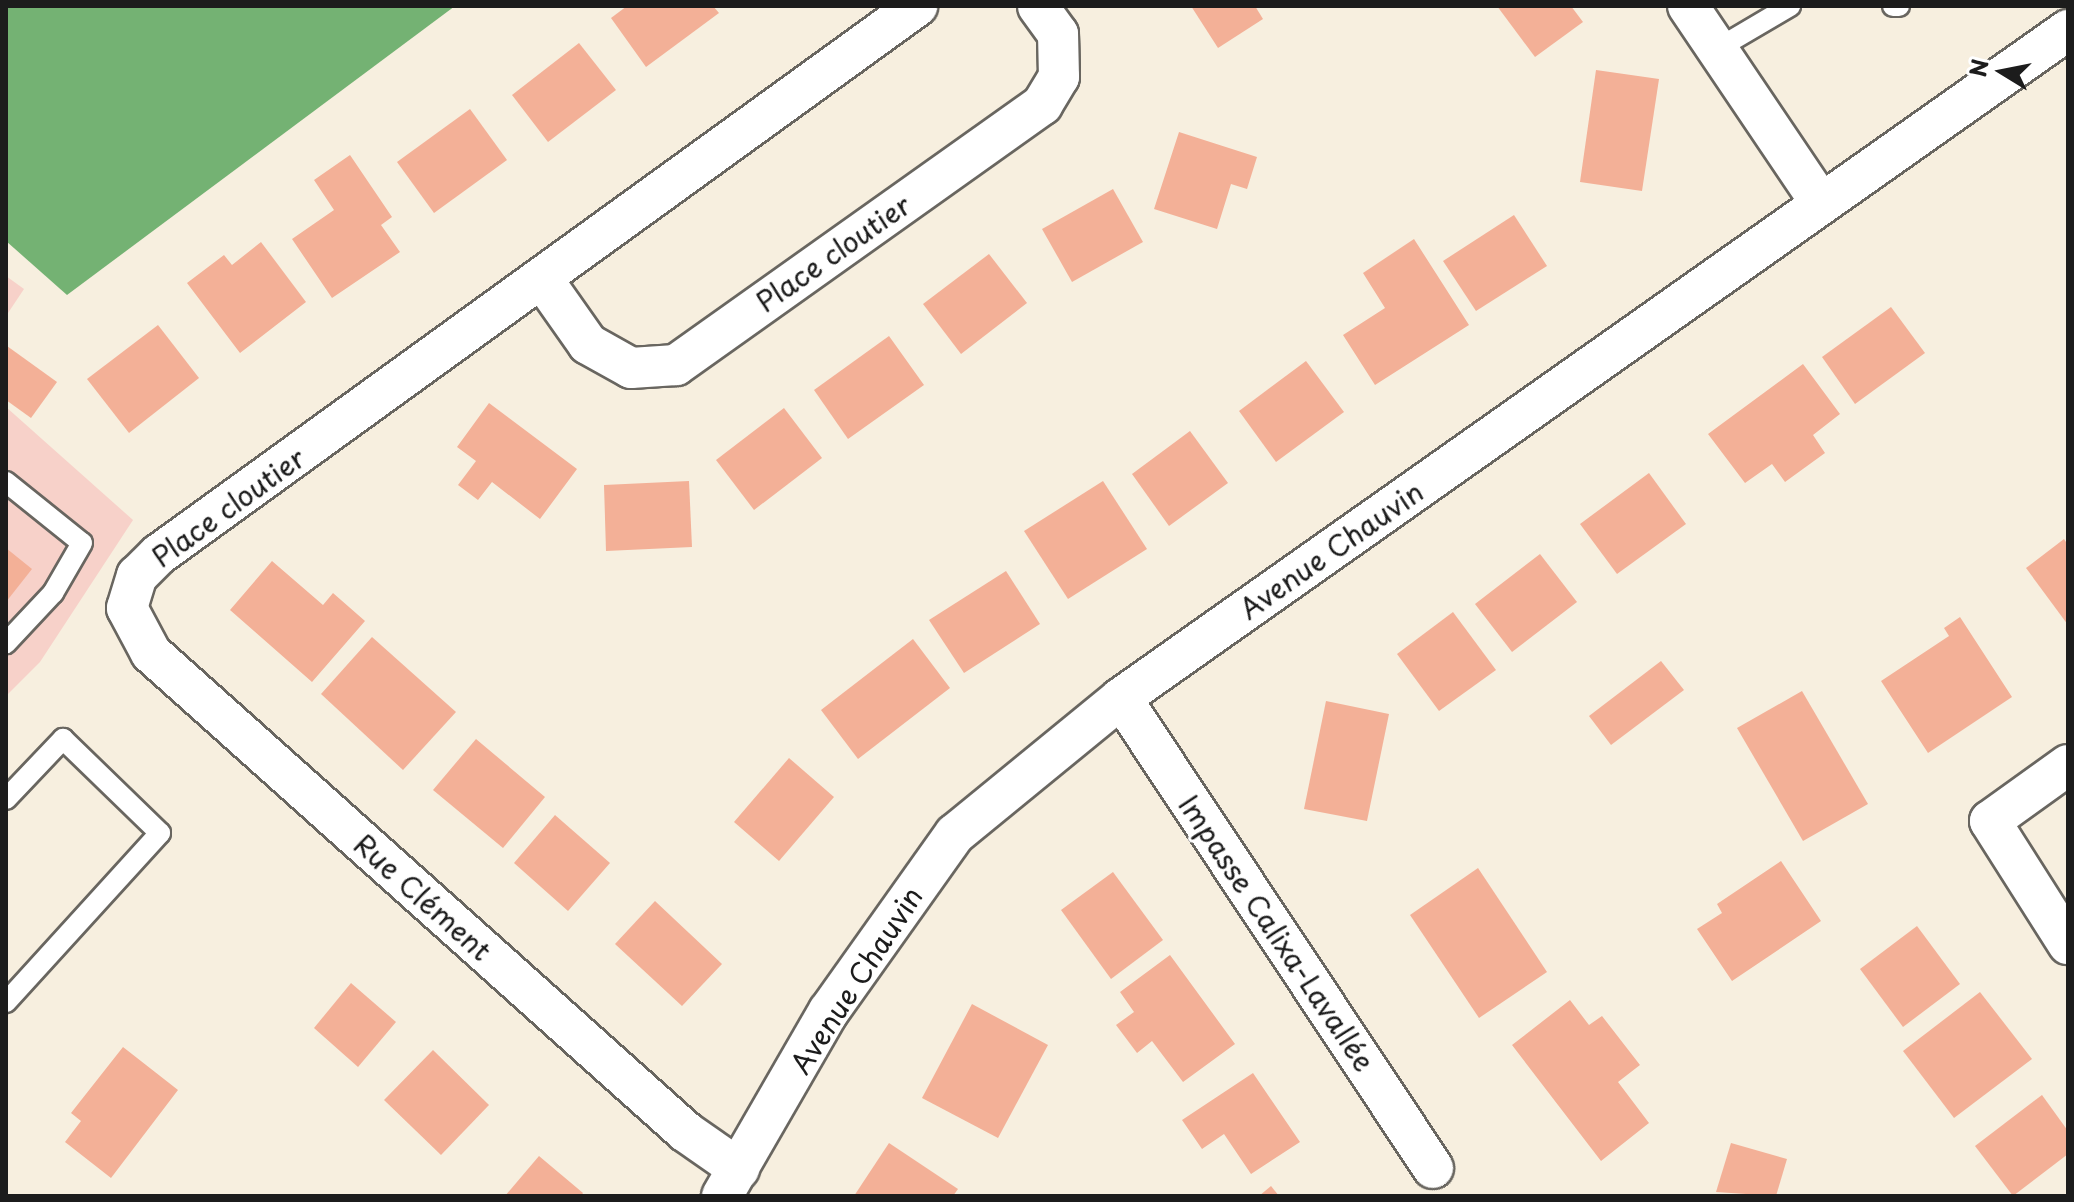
<!DOCTYPE html>
<html>
<head>
<meta charset="utf-8">
<style>
  body { margin:0 }
  #map { position:relative; width:2074px; height:1202px; overflow:hidden; background:#f7efdf; font-family:"Playpen Sans",sans-serif }
  div>[style] { position:absolute }
  [style*='--x'] { left:calc(var(--x)*1px); top:calc(var(--y)*1px); width:calc(var(--w)*1px); rotate:calc(var(--a)*1deg) }
  .built>* { inset:0; background:#f7d1c9 }
  .forest>* { inset:0; background:#74b273 }
  .building>* { inset:0; background:#f3b097 }
  .roads { filter:drop-shadow(2px 0 #696660) drop-shadow(-2px 0 #696660) drop-shadow(0 2px #696660) drop-shadow(0 -2px #696660) }
  .service>* { height:20px; margin:-10px; padding:0 10px; transform-origin:10px; border-radius:10px; background:#fff }
  .minor>* { height:40px; margin:-20px; padding:0 20px; transform-origin:20px; border-radius:20px; background:#fff }
  span { translate:-50% -50%; white-space:nowrap; text-align:center; line-height:1.15; -webkit-text-stroke:6px #fff; paint-order:stroke }
  .street-label { font-size:28px; color:#1c1c1c }
  .frame { position:absolute; inset:0; border:8px solid #1c1c1c; pointer-events:none }
  .north { position:absolute; left:1962px; top:32px; width:80px; height:80px; -webkit-text-stroke:6px #fff; paint-order:stroke; rotate:280deg; font-size:22px; font-weight:700; line-height:32px; text-align:center; color:#1c1c1c }
  .north::after { content:''; display:block; margin:auto; width:28px; height:36px; background:#1c1c1c; clip-path:polygon(50% 0,100% 100%,50% 72%,0 100%) }
</style>
</head>
<body>
<div id="map">
  <div class="built">
    <div style="clip-path:polygon(6px 276px,24px 289px,6px 316px)"></div>
    <div style="clip-path:polygon(6px 407px,133px 520px,40px 662px,6px 696px)"></div>
  </div>
  <div class="forest">
    <div style="clip-path:polygon(6px 6px,455px 6px,67px 295px,6px 241px)"></div>
  </div>
  <div class="building">
    <div style="clip-path:polygon(627px 6px,713px 6px,719px 13px,646px 67px,611px 18px)"></div>
    <div style="clip-path:polygon(1191px 6px,1255px 6px,1263px 19px,1218px 48px)"></div>
    <div style="clip-path:polygon(1497px 6px,1571px 6px,1583px 22px,1535px 57px)"></div>
    <div style="clip-path:polygon(579px 43px,616px 90px,548px 142px,512px 95px)"></div>
    <div style="clip-path:polygon(1596px 70px,1659px 79px,1642px 191px,1580px 182px)"></div>
    <div style="clip-path:polygon(470px 109px,507px 160px,434px 213px,397px 162px)"></div>
    <div style="clip-path:polygon(1179px 132px,1257px 157px,1247px 189px,1231px 184px,1217px 229px,1154px 209px)"></div>
    <div style="clip-path:polygon(350px 155px,392px 217px,381px 225px,400px 252px,332px 298px,292px 239px,334px 210px,314px 180px)"></div>
    <div style="clip-path:polygon(1113px 189px,1143px 242px,1072px 282px,1042px 229px)"></div>
    <div style="clip-path:polygon(1514px 215px,1547px 266px,1476px 311px,1443px 261px)"></div>
    <div style="clip-path:polygon(1414px 239px,1469px 325px,1375px 385px,1343px 335px,1385px 308px,1363px 273px)"></div>
    <div style="clip-path:polygon(261px 242px,306px 302px,240px 353px,187px 283px,224px 255px,232px 265px)"></div>
    <div style="clip-path:polygon(989px 254px,1027px 303px,961px 354px,923px 304px)"></div>
    <div style="clip-path:polygon(1891px 307px,1925px 353px,1855px 404px,1822px 357px)"></div>
    <div style="clip-path:polygon(158px 325px,199px 378px,129px 433px,87px 379px)"></div>
    <div style="clip-path:polygon(889px 336px,924px 385px,848px 439px,814px 390px)"></div>
    <div style="clip-path:polygon(7px 346px,57px 382px,31px 418px,6px 400px)"></div>
    <div style="clip-path:polygon(1306px 361px,1344px 412px,1276px 462px,1239px 411px)"></div>
    <div style="clip-path:polygon(1803px 364px,1840px 414px,1813px 435px,1825px 453px,1785px 482px,1772px 464px,1745px 483px,1708px 434px)"></div>
    <div style="clip-path:polygon(489px 403px,577px 469px,540px 519px,492px 482px,478px 500px,458px 485px,476px 461px,457px 447px)"></div>
    <div style="clip-path:polygon(784px 408px,822px 458px,754px 510px,716px 460px)"></div>
    <div style="clip-path:polygon(1190px 431px,1228px 483px,1169px 526px,1132px 474px)"></div>
    <div style="clip-path:polygon(1649px 473px,1686px 524px,1617px 574px,1580px 524px)"></div>
    <div style="clip-path:polygon(689px 481px,692px 547px,606px 551px,604px 485px)"></div>
    <div style="clip-path:polygon(1103px 481px,1147px 549px,1068px 599px,1024px 531px)"></div>
    <div style="clip-path:polygon(2064px 539px,2068px 545px,2068px 625px,2026px 568px)"></div>
    <div style="clip-path:polygon(6px 548px,32px 569px,6px 602px)"></div>
    <div style="clip-path:polygon(1540px 554px,1577px 602px,1512px 652px,1475px 604px)"></div>
    <div style="clip-path:polygon(272px 561px,323px 605px,333px 593px,365px 621px,312px 682px,230px 610px)"></div>
    <div style="clip-path:polygon(1006px 571px,1040px 624px,964px 673px,929px 620px)"></div>
    <div style="clip-path:polygon(1453px 612px,1496px 670px,1439px 711px,1397px 654px)"></div>
    <div style="clip-path:polygon(1960px 617px,2012px 697px,1928px 753px,1881px 681px,1949px 636px,1944px 628px)"></div>
    <div style="clip-path:polygon(372px 637px,456px 712px,403px 770px,321px 694px)"></div>
    <div style="clip-path:polygon(913px 639px,950px 688px,858px 759px,821px 710px)"></div>
    <div style="clip-path:polygon(1661px 661px,1684px 690px,1611px 745px,1589px 716px)"></div>
    <div style="clip-path:polygon(1802px 691px,1868px 804px,1803px 841px,1737px 728px)"></div>
    <div style="clip-path:polygon(1326px 701px,1389px 714px,1367px 821px,1304px 809px)"></div>
    <div style="clip-path:polygon(476px 739px,545px 797px,503px 848px,433px 790px)"></div>
    <div style="clip-path:polygon(789px 758px,834px 797px,779px 861px,734px 822px)"></div>
    <div style="clip-path:polygon(555px 815px,610px 863px,568px 911px,514px 863px)"></div>
    <div style="clip-path:polygon(1781px 861px,1821px 921px,1732px 981px,1697px 929px,1722px 913px,1717px 904px)"></div>
    <div style="clip-path:polygon(1478px 868px,1547px 972px,1479px 1018px,1410px 915px)"></div>
    <div style="clip-path:polygon(1113px 872px,1163px 940px,1111px 979px,1061px 910px)"></div>
    <div style="clip-path:polygon(655px 901px,722px 964px,682px 1006px,615px 944px)"></div>
    <div style="clip-path:polygon(1917px 926px,1960px 984px,1903px 1027px,1860px 969px)"></div>
    <div style="clip-path:polygon(1170px 955px,1235px 1044px,1183px 1082px,1152px 1041px,1137px 1053px,1116px 1025px,1134px 1012px,1120px 992px)"></div>
    <div style="clip-path:polygon(351px 983px,396px 1022px,358px 1067px,314px 1028px)"></div>
    <div style="clip-path:polygon(1980px 992px,2032px 1059px,1954px 1118px,1903px 1051px)"></div>
    <div style="clip-path:polygon(1570px 1000px,1589px 1025px,1602px 1016px,1640px 1065px,1618px 1082px,1649px 1123px,1601px 1161px,1512px 1045px)"></div>
    <div style="clip-path:polygon(972px 1004px,1048px 1045px,998px 1138px,922px 1098px)"></div>
    <div style="clip-path:polygon(123px 1047px,178px 1090px,111px 1178px,65px 1142px,81px 1121px,71px 1113px)"></div>
    <div style="clip-path:polygon(433px 1050px,489px 1105px,441px 1155px,384px 1100px)"></div>
    <div style="clip-path:polygon(1253px 1073px,1300px 1142px,1251px 1174px,1224px 1134px,1202px 1149px,1182px 1120px)"></div>
    <div style="clip-path:polygon(2042px 1095px,2068px 1131px,2068px 1154px,2013px 1196px,1975px 1146px)"></div>
    <div style="clip-path:polygon(889px 1143px,958px 1189px,953px 1196px,854px 1196px)"></div>
    <div style="clip-path:polygon(1731px 1143px,1787px 1159px,1776px 1196px,1716px 1192px)"></div>
    <div style="clip-path:polygon(539px 1156px,583px 1193px,581px 1196px,505px 1196px)"></div>
    <div style="clip-path:polygon(1271px 1186px,1279px 1196px,1259px 1196px)"></div>
  </div>
  <div class="roads">
    <div class="service">
      <div style="--x:1893;--y:6;--w:6;--a:0"></div>
      <div style="--x:1717;--y:49;--w:85;--a:-30.5"></div>
      <div style="--x:6;--y:482;--w:97;--a:38.8"></div>
      <div style="--x:82;--y:543;--w:58;--a:120.1"></div>
      <div style="--x:53;--y:593;--w:69;--a:133.2"></div>
      <div style="--x:6;--y:799;--w:83;--a:-46.5"></div>
      <div style="--x:63;--y:739;--w:135;--a:44.1"></div>
      <div style="--x:160;--y:833;--w:229;--a:132.3"></div>
    </div>
    <div class="minor">
      <div style="--x:1688;--y:6;--w:238;--a:56"></div>
      <div style="--x:543;--y:280;--w:78;--a:54.9"></div>
      <div style="--x:588;--y:344;--w:49;--a:29.2"></div>
      <div style="--x:631;--y:368;--w:45;--a:-3.8"></div>
      <div style="--x:676;--y:365;--w:449;--a:-35.4"></div>
      <div style="--x:1042;--y:105;--w:33;--a:-59"></div>
      <div style="--x:1059;--y:77;--w:43;--a:-91.3"></div>
      <div style="--x:1058;--y:34;--w:34;--a:-126"></div>
      <div style="--x:1121;--y:698;--w:564;--a:56.42"></div>
      <div style="--x:2068;--y:765;--w:96;--a:144.3"></div>
      <div style="--x:1990;--y:821;--w:146;--a:57.6"></div>
      <div style="--x:739;--y:1169;--w:65;--a:-145.1"></div>
      <div style="--x:686;--y:1132;--w:718;--a:-138.16"></div>
      <div style="--x:151;--y:653;--w:51;--a:-118.1"></div>
      <div style="--x:127;--y:608;--w:34;--a:-73"></div>
      <div style="--x:137;--y:576;--w:30;--a:-45"></div>
      <div style="--x:158;--y:555;--w:937;--a:-35.88"></div>
      <div style="--x:722;--y:1196;--w:214;--a:-60"></div>
      <div style="--x:829;--y:1011;--w:217;--a:-54.6"></div>
      <div style="--x:955;--y:834;--w:215;--a:-39.3"></div>
      <div style="--x:1121;--y:698;--w:1159;--a:-35.2"></div>
    </div>
  </div>
  <div class="street-label">
    <span style="left:833px;top:253px;rotate:-35deg">Place cloutier</span>
    <span style="left:228px;top:507px;rotate:-36deg">Place cloutier</span>
    <span style="left:1331px;top:550px;rotate:-35deg">Avenue Chauvin</span>
    <span style="left:423px;top:897px;rotate:42deg">Rue Clément</span>
    <span style="left:1277px;top:933px;rotate:56deg">Impasse Calixa-Lavallée</span>
    <span style="left:856px;top:980px;rotate:-57deg">Avenue Chauvin</span>
  </div>
  <div class="frame"></div>
  <div class="north">N</div>
</div>
</body>
</html>
